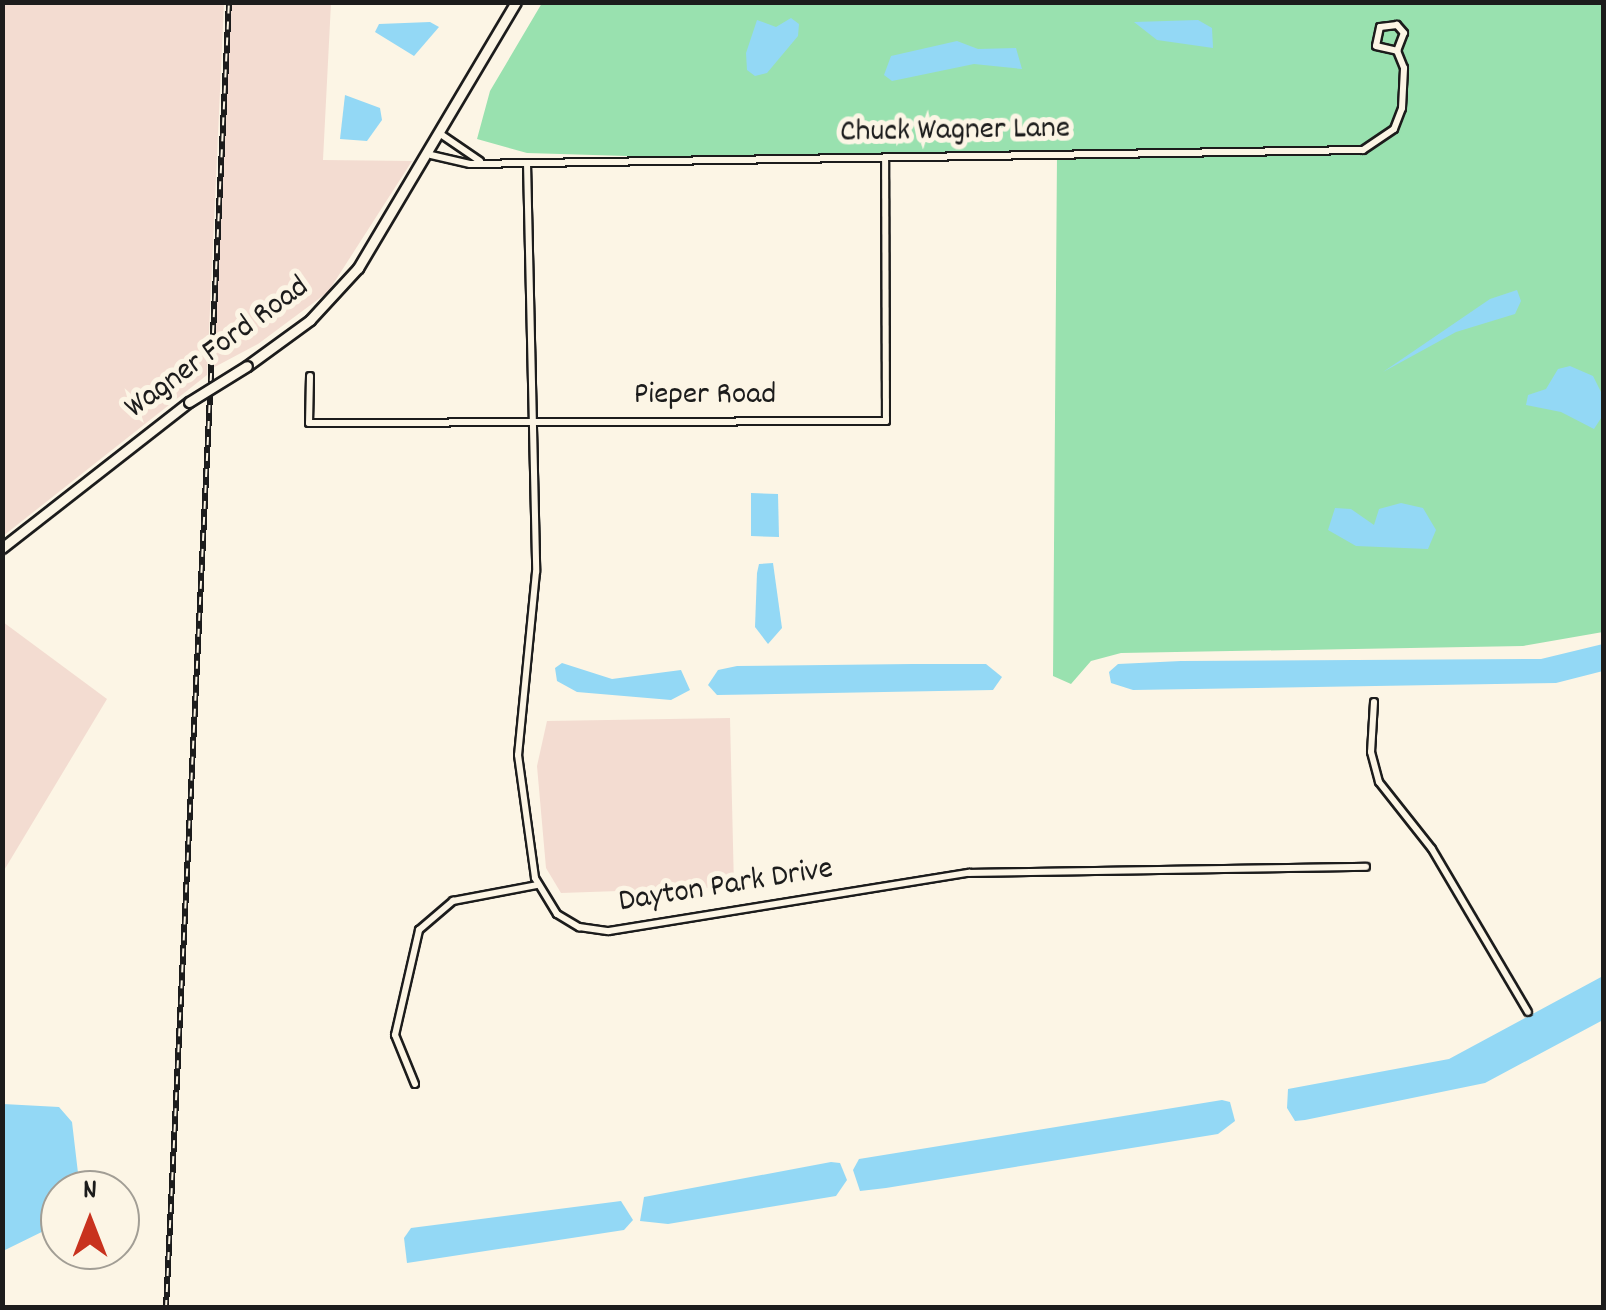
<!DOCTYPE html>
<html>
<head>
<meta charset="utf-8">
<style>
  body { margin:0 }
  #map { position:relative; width:1606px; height:1310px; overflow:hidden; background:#fcf5e5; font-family:Dekko,sans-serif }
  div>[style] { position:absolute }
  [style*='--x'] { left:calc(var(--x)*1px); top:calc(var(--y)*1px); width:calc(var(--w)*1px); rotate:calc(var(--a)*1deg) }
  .built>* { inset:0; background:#f3dcd1 }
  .green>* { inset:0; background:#99e1af }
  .water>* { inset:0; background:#93d8f5 }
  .roads { filter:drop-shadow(2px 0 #1c1c1c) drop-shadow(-2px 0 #1c1c1c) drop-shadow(0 2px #1c1c1c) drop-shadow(0 -2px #1c1c1c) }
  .street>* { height:6px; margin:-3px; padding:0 3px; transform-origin:3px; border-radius:3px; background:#fcf5e5 }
  .secondary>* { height:9px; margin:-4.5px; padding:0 4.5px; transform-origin:4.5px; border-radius:4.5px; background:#fcf5e5 }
  .rail>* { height:6px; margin-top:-3px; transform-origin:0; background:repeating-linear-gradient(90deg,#fcf5e5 0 8px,#1c1c1c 0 16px); box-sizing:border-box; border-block:2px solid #1c1c1c }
  .bridges { filter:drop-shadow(2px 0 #1c1c1c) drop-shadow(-2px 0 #1c1c1c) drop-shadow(0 2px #1c1c1c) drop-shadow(0 -2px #1c1c1c) }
  .secondary-bridge>* { height:9px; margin:-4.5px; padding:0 4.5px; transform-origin:4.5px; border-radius:4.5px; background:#fcf5e5 }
  span { translate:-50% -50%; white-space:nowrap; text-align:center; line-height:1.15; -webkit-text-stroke:10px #fcf5e5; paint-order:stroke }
  .street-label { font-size:32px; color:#1c1c1c }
  .frame { position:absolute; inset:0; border:5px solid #1c1c1c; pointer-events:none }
  .north { position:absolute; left:40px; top:1170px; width:100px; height:100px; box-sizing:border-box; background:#fcf5e5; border:2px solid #a29e95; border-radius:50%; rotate:0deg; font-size:28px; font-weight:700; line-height:40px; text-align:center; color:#1c1c1c }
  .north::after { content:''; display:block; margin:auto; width:35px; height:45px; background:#c8321e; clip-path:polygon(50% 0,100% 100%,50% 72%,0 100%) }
</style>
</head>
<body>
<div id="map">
  <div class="built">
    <div style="clip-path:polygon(3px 2px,224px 3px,207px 375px,3px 536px)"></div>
    <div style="clip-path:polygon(226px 3px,331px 3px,323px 160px,412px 161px,328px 292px,258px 344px,209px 370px)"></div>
    <div style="clip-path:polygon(3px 622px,107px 699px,3px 872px)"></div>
    <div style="clip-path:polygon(730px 718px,734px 887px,561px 893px,546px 868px,537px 766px,547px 721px)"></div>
  </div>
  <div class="green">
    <div style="clip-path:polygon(542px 3px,1603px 3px,1603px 632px,1523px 646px,1121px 653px,1091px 661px,1071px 684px,1053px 676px,1057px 155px,759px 160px,527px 153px,477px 139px,490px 91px)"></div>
  </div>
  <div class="water">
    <div style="clip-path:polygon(791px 18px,799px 24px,798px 36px,767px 73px,755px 76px,747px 70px,746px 53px,757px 20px,776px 27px)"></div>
    <div style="clip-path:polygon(1198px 20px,1212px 28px,1213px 48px,1157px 40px,1134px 22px)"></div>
    <div style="clip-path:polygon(430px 22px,439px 27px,414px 56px,375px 32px,379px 24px)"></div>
    <div style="clip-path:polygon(957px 41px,978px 49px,1016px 48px,1022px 69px,974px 64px,892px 81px,884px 75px,891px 56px)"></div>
    <div style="clip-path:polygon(345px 95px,380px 108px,382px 120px,367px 141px,340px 139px)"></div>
    <div style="clip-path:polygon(1517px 290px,1521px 301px,1515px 314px,1456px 332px,1383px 372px,1490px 299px)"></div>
    <div style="clip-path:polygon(1570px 366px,1593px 376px,1603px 396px,1603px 415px,1594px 429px,1561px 412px,1526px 405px,1528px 395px,1546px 389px,1558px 369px)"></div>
    <div style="clip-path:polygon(751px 493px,778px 494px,779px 537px,751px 536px)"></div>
    <div style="clip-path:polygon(1401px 503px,1423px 508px,1436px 530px,1428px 549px,1356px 546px,1328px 530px,1335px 508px,1351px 509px,1374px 525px,1379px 509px)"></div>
    <div style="clip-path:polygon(773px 563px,782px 628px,768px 644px,755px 627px,757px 573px,759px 564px)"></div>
    <div style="clip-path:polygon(1603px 644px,1603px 671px,1556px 683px,1133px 690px,1111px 683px,1109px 672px,1118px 664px,1181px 661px,1541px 659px)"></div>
    <div style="clip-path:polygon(562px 663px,612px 679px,681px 670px,690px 690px,671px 700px,577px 692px,557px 681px,555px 668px)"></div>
    <div style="clip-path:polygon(912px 664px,986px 664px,1002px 677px,993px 690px,717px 695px,708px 685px,718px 670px,737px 666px)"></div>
    <div style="clip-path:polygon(1603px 976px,1603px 1020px,1485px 1083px,1305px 1120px,1295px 1121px,1287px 1108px,1288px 1089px,1449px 1059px)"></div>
    <div style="clip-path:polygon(1222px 1100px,1230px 1102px,1235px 1121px,1218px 1134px,886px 1188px,860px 1191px,853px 1170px,859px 1159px)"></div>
    <div style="clip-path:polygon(3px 1104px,59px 1107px,72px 1122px,80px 1190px,60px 1190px,60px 1223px,3px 1251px)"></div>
    <div style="clip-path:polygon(831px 1162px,840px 1163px,847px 1180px,836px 1196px,668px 1224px,640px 1221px,644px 1197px)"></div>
    <div style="clip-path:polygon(621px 1201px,633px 1220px,624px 1230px,407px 1263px,404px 1238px,411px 1228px)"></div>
  </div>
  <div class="roads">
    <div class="street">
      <div style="--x:442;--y:135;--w:46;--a:34.4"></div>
      <div style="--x:431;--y:155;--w:40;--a:13"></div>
      <div style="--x:470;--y:164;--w:893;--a:-0.9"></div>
      <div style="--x:1363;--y:150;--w:37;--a:-34"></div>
      <div style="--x:1394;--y:129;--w:22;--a:-69"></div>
      <div style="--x:1402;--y:108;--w:40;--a:-87.1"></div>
      <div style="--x:1404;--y:68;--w:18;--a:-112"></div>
      <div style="--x:1397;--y:51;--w:19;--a:-69"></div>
      <div style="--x:1404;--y:33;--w:11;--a:-131"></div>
      <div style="--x:1397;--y:25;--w:17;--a:173"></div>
      <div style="--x:1380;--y:27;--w:19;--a:102"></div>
      <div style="--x:1376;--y:46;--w:22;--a:13"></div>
      <div style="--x:527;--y:163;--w:409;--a:88.7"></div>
      <div style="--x:536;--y:572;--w:184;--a:95.6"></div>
      <div style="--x:518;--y:755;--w:124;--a:82.1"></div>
      <div style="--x:535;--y:878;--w:42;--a:58.6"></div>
      <div style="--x:557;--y:914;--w:26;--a:31"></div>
      <div style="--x:579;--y:927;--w:30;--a:8"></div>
      <div style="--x:609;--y:931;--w:365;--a:-9.2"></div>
      <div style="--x:969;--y:873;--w:397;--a:-0.9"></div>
      <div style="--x:310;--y:376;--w:47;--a:91.2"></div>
      <div style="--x:309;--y:423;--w:577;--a:-0.2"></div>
      <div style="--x:886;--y:421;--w:262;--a:-90.2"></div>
      <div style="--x:1374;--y:702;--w:50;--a:93.4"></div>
      <div style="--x:1371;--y:752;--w:31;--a:75"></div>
      <div style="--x:1379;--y:782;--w:85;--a:51.7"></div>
      <div style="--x:1432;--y:849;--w:189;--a:59.5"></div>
      <div style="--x:415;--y:1084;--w:53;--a:-112.2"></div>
      <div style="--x:395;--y:1035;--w:108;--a:-77.1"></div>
      <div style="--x:419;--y:930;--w:45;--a:-40.5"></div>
      <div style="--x:453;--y:901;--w:86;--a:-10.8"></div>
    </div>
    <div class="secondary">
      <div style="--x:247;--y:366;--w:78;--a:-36.1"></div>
      <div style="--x:310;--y:320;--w:71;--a:-47.3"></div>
      <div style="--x:358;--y:268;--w:309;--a:-59.3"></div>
      <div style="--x:2;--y:548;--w:237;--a:-38"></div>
    </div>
  </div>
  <div class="rail">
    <div style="--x:166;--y:1308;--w:1308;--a:-87.24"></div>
  </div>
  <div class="bridges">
    <div class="secondary-bridge">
      <div style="--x:189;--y:402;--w:68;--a:-31.8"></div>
    </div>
  </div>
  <div class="street-label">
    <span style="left:955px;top:132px;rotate:-1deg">Chuck Wagner Lane</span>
    <span style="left:218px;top:349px;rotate:-36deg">Wagner Ford Road</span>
    <span style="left:705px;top:396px">Pieper Road</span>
    <span style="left:726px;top:887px;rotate:-9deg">Dayton Park Drive</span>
  </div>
  <div class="frame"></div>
  <div class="north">N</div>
</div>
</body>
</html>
